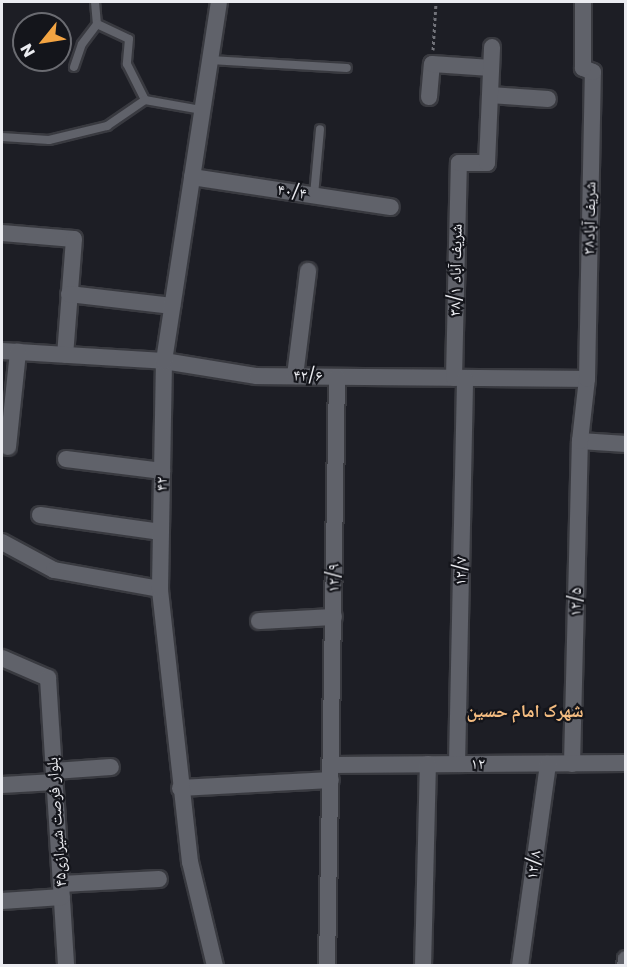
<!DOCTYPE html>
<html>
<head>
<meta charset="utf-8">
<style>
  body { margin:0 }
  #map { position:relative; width:627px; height:967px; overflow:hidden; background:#1d1e25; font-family:Poppins,"Noto Naskh Arabic",sans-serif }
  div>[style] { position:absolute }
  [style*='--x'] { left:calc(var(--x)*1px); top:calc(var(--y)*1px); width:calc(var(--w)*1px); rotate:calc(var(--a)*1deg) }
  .path>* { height:3px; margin-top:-1.5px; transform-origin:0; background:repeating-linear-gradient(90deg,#72737a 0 3px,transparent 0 6px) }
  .roads { filter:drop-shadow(2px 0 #393a40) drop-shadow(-2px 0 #393a40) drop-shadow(0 2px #393a40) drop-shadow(0 -2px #393a40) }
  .service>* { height:8px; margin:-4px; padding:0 4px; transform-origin:4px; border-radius:4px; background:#60626a }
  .minor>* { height:16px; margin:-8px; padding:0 8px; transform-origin:8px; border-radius:8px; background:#60626a }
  span { translate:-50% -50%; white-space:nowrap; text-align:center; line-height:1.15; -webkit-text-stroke:4.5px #14151b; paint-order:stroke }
  .street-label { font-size:16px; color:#ebecf1 }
  .neighbourhood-label { font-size:18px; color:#f5bd81; font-weight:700 }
  .frame { position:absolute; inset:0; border:3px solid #ebecf1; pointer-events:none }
  .north { position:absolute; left:12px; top:12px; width:60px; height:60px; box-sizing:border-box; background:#14151b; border:2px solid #6a6b71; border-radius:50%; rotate:240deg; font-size:16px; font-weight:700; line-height:24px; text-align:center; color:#ebecf1 }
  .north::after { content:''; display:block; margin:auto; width:21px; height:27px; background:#f3a442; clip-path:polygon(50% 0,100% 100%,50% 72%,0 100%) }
</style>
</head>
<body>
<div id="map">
  <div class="path">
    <div style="--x:433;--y:50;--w:48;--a:-86.4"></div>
  </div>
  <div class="roads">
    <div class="service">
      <div style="--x:95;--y:2;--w:22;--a:85"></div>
      <div style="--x:97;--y:24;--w:35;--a:25"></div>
      <div style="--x:129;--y:39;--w:25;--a:95"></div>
      <div style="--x:127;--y:64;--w:40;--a:63.4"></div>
      <div style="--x:145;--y:100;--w:58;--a:10"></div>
      <div style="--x:210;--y:60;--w:137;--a:3.3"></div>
      <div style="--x:74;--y:67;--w:24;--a:-71"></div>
      <div style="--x:82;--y:44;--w:25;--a:-53"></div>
      <div style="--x:2;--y:137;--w:47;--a:3.7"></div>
      <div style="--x:49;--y:140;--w:60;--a:-13.6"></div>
      <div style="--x:107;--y:126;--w:46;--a:-34.4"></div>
      <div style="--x:314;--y:195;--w:66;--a:-84.8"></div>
    </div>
    <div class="minor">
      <div style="--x:490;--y:95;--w:58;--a:3.9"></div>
      <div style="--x:429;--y:97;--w:33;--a:-85"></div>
      <div style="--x:432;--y:64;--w:59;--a:3.9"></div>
      <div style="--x:192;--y:177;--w:201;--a:8.6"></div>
      <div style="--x:2;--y:233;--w:72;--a:4.8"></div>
      <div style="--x:74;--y:239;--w:116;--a:94.4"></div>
      <div style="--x:69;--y:294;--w:104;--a:6.6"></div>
      <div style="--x:2;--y:351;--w:162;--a:3.5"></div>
      <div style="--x:164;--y:361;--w:94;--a:9.2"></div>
      <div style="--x:257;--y:376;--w:330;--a:0.5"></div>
      <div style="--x:295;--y:376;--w:106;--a:-82.9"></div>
      <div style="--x:454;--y:378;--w:215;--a:-88.7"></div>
      <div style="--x:459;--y:163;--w:28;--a:0"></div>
      <div style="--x:487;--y:163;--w:116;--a:-87.5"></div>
      <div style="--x:580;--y:441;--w:46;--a:3.7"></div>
      <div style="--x:8;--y:447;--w:96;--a:-84"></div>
      <div style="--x:66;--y:459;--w:97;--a:7.1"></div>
      <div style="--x:40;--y:515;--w:122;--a:8"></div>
      <div style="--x:2;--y:542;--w:59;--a:28.3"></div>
      <div style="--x:54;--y:570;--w:108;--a:10.2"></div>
      <div style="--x:259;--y:621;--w:75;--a:-3.1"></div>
      <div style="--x:2;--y:658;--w:50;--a:23.5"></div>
      <div style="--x:48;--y:678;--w:289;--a:86.4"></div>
      <div style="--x:457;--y:764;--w:386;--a:-88.8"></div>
      <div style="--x:572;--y:764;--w:323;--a:-88.6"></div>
      <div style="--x:580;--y:441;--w:62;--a:-83.6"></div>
      <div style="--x:587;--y:379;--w:307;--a:-88.9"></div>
      <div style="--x:593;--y:72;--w:11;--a:-158"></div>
      <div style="--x:583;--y:68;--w:66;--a:-90"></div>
      <div style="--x:331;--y:765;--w:295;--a:-0.4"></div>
      <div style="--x:54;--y:771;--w:57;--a:-4"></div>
      <div style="--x:2;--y:785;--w:53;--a:-3.2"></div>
      <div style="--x:180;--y:788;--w:151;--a:-3"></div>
      <div style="--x:61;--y:884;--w:98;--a:-2.9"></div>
      <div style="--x:2;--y:901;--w:60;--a:-3.8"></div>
      <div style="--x:215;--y:966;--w:107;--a:-103.5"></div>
      <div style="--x:190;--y:862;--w:275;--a:-96.3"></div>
      <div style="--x:160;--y:589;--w:228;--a:-89"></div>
      <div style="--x:164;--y:361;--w:363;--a:-81.3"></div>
      <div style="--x:327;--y:966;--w:589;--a:-89.03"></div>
      <div style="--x:423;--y:966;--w:202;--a:-88.6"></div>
      <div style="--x:520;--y:966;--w:204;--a:-82.1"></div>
      <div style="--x:625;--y:966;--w:7;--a:-82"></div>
    </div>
  </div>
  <div class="street-label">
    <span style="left:292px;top:192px;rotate:9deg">۴۰/۴</span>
    <span style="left:590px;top:218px;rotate:-89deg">شریف آباد۳۸</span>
    <span style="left:456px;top:270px;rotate:-89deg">۳۸/۱ شریف آباد</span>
    <span style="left:308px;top:376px;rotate:1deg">۴۲/۶</span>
    <span style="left:162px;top:484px;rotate:-89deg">۴۲</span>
    <span style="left:461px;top:571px;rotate:-89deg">۱۲/۷</span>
    <span style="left:334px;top:578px;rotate:-89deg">۱۲/۹</span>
    <span style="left:576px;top:602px;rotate:-89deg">۱۲/۵</span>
    <span style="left:478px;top:764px">۱۲</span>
    <span style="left:57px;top:822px;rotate:-94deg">بلوار فرصت شیرازی۴۵</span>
    <span style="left:534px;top:865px;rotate:-82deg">۱۲/۸</span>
  </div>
  <div class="neighbourhood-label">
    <span style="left:525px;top:711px">شهرک امام حسین</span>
  </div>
  <div class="frame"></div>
  <div class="north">N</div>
</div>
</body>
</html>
